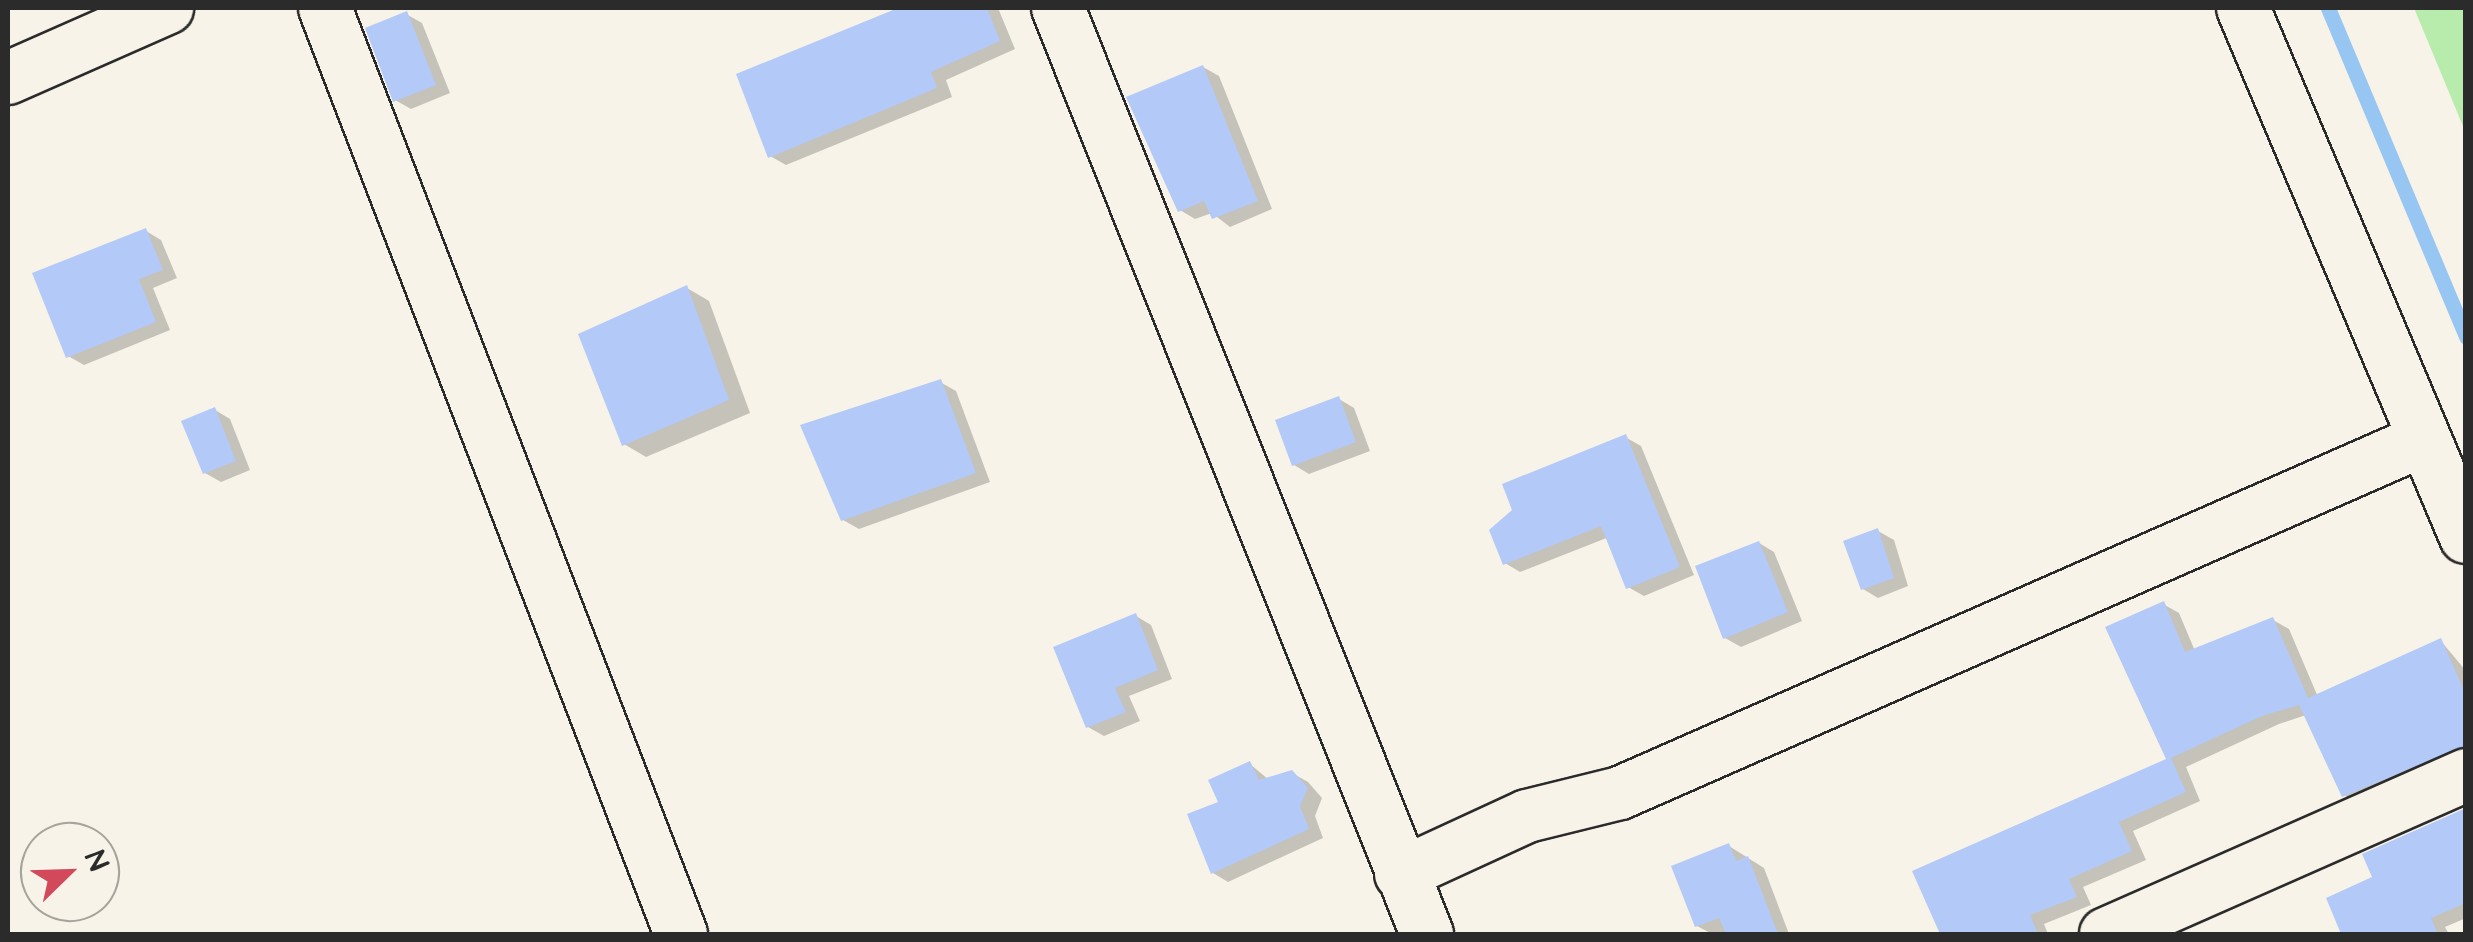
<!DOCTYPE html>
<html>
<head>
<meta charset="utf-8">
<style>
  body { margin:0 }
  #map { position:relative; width:2473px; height:942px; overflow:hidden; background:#f7f3e8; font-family:"Architects Daughter",sans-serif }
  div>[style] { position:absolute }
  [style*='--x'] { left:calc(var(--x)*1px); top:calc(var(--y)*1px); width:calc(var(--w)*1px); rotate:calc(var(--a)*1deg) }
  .green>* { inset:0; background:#b8ecad }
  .shadow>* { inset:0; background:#0003 }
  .stream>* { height:15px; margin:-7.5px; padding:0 7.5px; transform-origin:7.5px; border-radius:7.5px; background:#98c6f2 }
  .building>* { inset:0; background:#b3c9f7 }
  .roads { filter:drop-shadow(2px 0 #2b2b2b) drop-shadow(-2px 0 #2b2b2b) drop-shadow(0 2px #2b2b2b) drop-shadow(0 -2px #2b2b2b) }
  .street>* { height:52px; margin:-26px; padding:0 26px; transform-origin:26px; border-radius:26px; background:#f7f3e8 }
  span { translate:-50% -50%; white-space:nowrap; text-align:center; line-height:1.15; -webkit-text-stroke:8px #f7f3e8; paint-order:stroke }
  .frame { position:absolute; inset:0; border:10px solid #2b2b2b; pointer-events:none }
  .north { position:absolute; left:20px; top:822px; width:100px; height:100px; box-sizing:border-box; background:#f7f3e8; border:2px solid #a5a39c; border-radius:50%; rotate:67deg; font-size:28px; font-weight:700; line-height:40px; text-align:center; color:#2b2b2b }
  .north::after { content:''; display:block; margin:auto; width:35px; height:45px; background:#d1495b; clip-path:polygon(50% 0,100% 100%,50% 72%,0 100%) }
</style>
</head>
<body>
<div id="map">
  <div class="green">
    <div style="clip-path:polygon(2414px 8px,2465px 8px,2465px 131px)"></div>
  </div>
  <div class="shadow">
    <div style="clip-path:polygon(899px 8px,998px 8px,1015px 49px,946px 80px,952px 97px,786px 165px,770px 156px,739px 75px)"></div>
    <div style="clip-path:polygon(406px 14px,422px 23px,450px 93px,411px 109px,395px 100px)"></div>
    <div style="clip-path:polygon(1203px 67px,1219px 76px,1272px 209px,1230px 227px,1212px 213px,1195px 219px,1180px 210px)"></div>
    <div style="clip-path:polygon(146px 231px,161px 240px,177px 278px,153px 288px,170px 330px,84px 365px,68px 356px)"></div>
    <div style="clip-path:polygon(687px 288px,709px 301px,750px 413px,646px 457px,624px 444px)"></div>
    <div style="clip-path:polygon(940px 382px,956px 391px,990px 482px,859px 529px,843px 520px,803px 426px)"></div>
    <div style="clip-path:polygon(1339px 399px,1354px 408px,1370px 451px,1309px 474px,1294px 465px)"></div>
    <div style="clip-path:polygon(215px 410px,230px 419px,250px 470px,221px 482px,205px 473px)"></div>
    <div style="clip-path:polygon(1625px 437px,1641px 446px,1694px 575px,1644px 596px,1628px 587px,1609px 537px,1520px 572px,1505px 563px)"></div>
    <div style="clip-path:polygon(1878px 531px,1894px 540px,1908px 586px,1878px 598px,1863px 589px)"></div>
    <div style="clip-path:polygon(1759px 543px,1774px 552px,1802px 621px,1741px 647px,1725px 638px)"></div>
    <div style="clip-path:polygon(2163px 604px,2179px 613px,2195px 651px,2273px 620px,2289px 629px,2318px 697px,2441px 641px,2466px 671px,2466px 745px,2448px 753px,2452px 763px,2360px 804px,2344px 795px,2306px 715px,2279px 724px,2186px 767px,2200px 801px,2133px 831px,2146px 860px,2083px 887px,2091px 905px,2044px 924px,2048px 934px,1942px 934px,1916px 872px,2169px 760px)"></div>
    <div style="clip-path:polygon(1136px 616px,1151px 625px,1172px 679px,1129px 696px,1140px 721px,1104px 736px,1088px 727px)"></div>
    <div style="clip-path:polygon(1250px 764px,1269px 780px,1292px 773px,1308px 782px,1322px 798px,1315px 816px,1323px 838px,1228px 882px,1213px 873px,1221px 804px)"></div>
    <div style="clip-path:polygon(1729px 846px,1764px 868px,1789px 934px,1712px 934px,1697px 926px)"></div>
    <div style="clip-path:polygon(2466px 868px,2466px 918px,2445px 927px,2449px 934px,2344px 934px,2329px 899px)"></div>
  </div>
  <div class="stream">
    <div style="--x:2328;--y:8;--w:357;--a:67.2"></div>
  </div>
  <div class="building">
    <div style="clip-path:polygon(898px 8px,987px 8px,1000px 41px,931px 72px,937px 88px,768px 158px,736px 74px)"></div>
    <div style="clip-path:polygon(407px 11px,436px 85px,393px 102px,365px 28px)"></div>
    <div style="clip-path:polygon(1203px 65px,1258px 201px,1212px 219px,1204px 201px,1178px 212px,1126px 97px)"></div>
    <div style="clip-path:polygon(146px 228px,163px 270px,139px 279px,156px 322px,66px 358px,32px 273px)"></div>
    <div style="clip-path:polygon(687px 285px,729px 400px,622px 446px,578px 334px)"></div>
    <div style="clip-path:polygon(941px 379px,976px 473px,841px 521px,800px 425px)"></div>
    <div style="clip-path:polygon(1339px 396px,1356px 442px,1292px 466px,1275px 420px)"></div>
    <div style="clip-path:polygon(215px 407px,236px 461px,203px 474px,181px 421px)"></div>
    <div style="clip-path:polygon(1626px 434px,1680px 567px,1626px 589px,1601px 526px,1503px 565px,1489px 530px,1512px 510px,1502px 484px)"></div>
    <div style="clip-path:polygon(1878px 528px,1894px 578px,1861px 590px,1843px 541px)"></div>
    <div style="clip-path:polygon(1759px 541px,1788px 612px,1723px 639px,1695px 566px)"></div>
    <div style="clip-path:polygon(2164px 601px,2185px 652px,2273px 617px,2308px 698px,2441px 638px,2466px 695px,2466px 746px,2342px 797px,2299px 705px,2262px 716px,2171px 758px,2186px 792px,2119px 822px,2132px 851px,2069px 879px,2077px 897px,2030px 915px,2038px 934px,1940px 934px,1912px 871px,2166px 759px,2105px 627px)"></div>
    <div style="clip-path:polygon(1136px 613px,1158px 670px,1115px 688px,1126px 712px,1086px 728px,1053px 647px)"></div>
    <div style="clip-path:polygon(1250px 761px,1259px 780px,1292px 770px,1308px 788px,1300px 806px,1309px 829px,1211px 874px,1187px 814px,1218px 802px,1208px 780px)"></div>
    <div style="clip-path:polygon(2466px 808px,2466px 903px,2431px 918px,2438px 934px,2341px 934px,2326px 898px,2372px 877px,2362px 854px)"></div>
    <div style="clip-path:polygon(1729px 843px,1736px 861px,1748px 856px,1778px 934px,1726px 934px,1719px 918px,1695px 927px,1671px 866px)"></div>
  </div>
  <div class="roads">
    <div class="street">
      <div style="--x:325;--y:8;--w:992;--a:68.97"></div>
      <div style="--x:1058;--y:8;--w:997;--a:68.27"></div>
      <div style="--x:2243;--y:8;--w:574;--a:67.14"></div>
      <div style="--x:8;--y:78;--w:174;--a:-23.8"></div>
      <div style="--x:1401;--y:874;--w:139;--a:-24.7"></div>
      <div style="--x:1527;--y:816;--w:96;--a:-13.9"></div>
      <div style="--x:1620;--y:793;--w:877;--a:-23.73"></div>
      <div style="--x:2106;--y:934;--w:394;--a:-23.8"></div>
    </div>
  </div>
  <div class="frame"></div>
  <div class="north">N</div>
</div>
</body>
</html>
